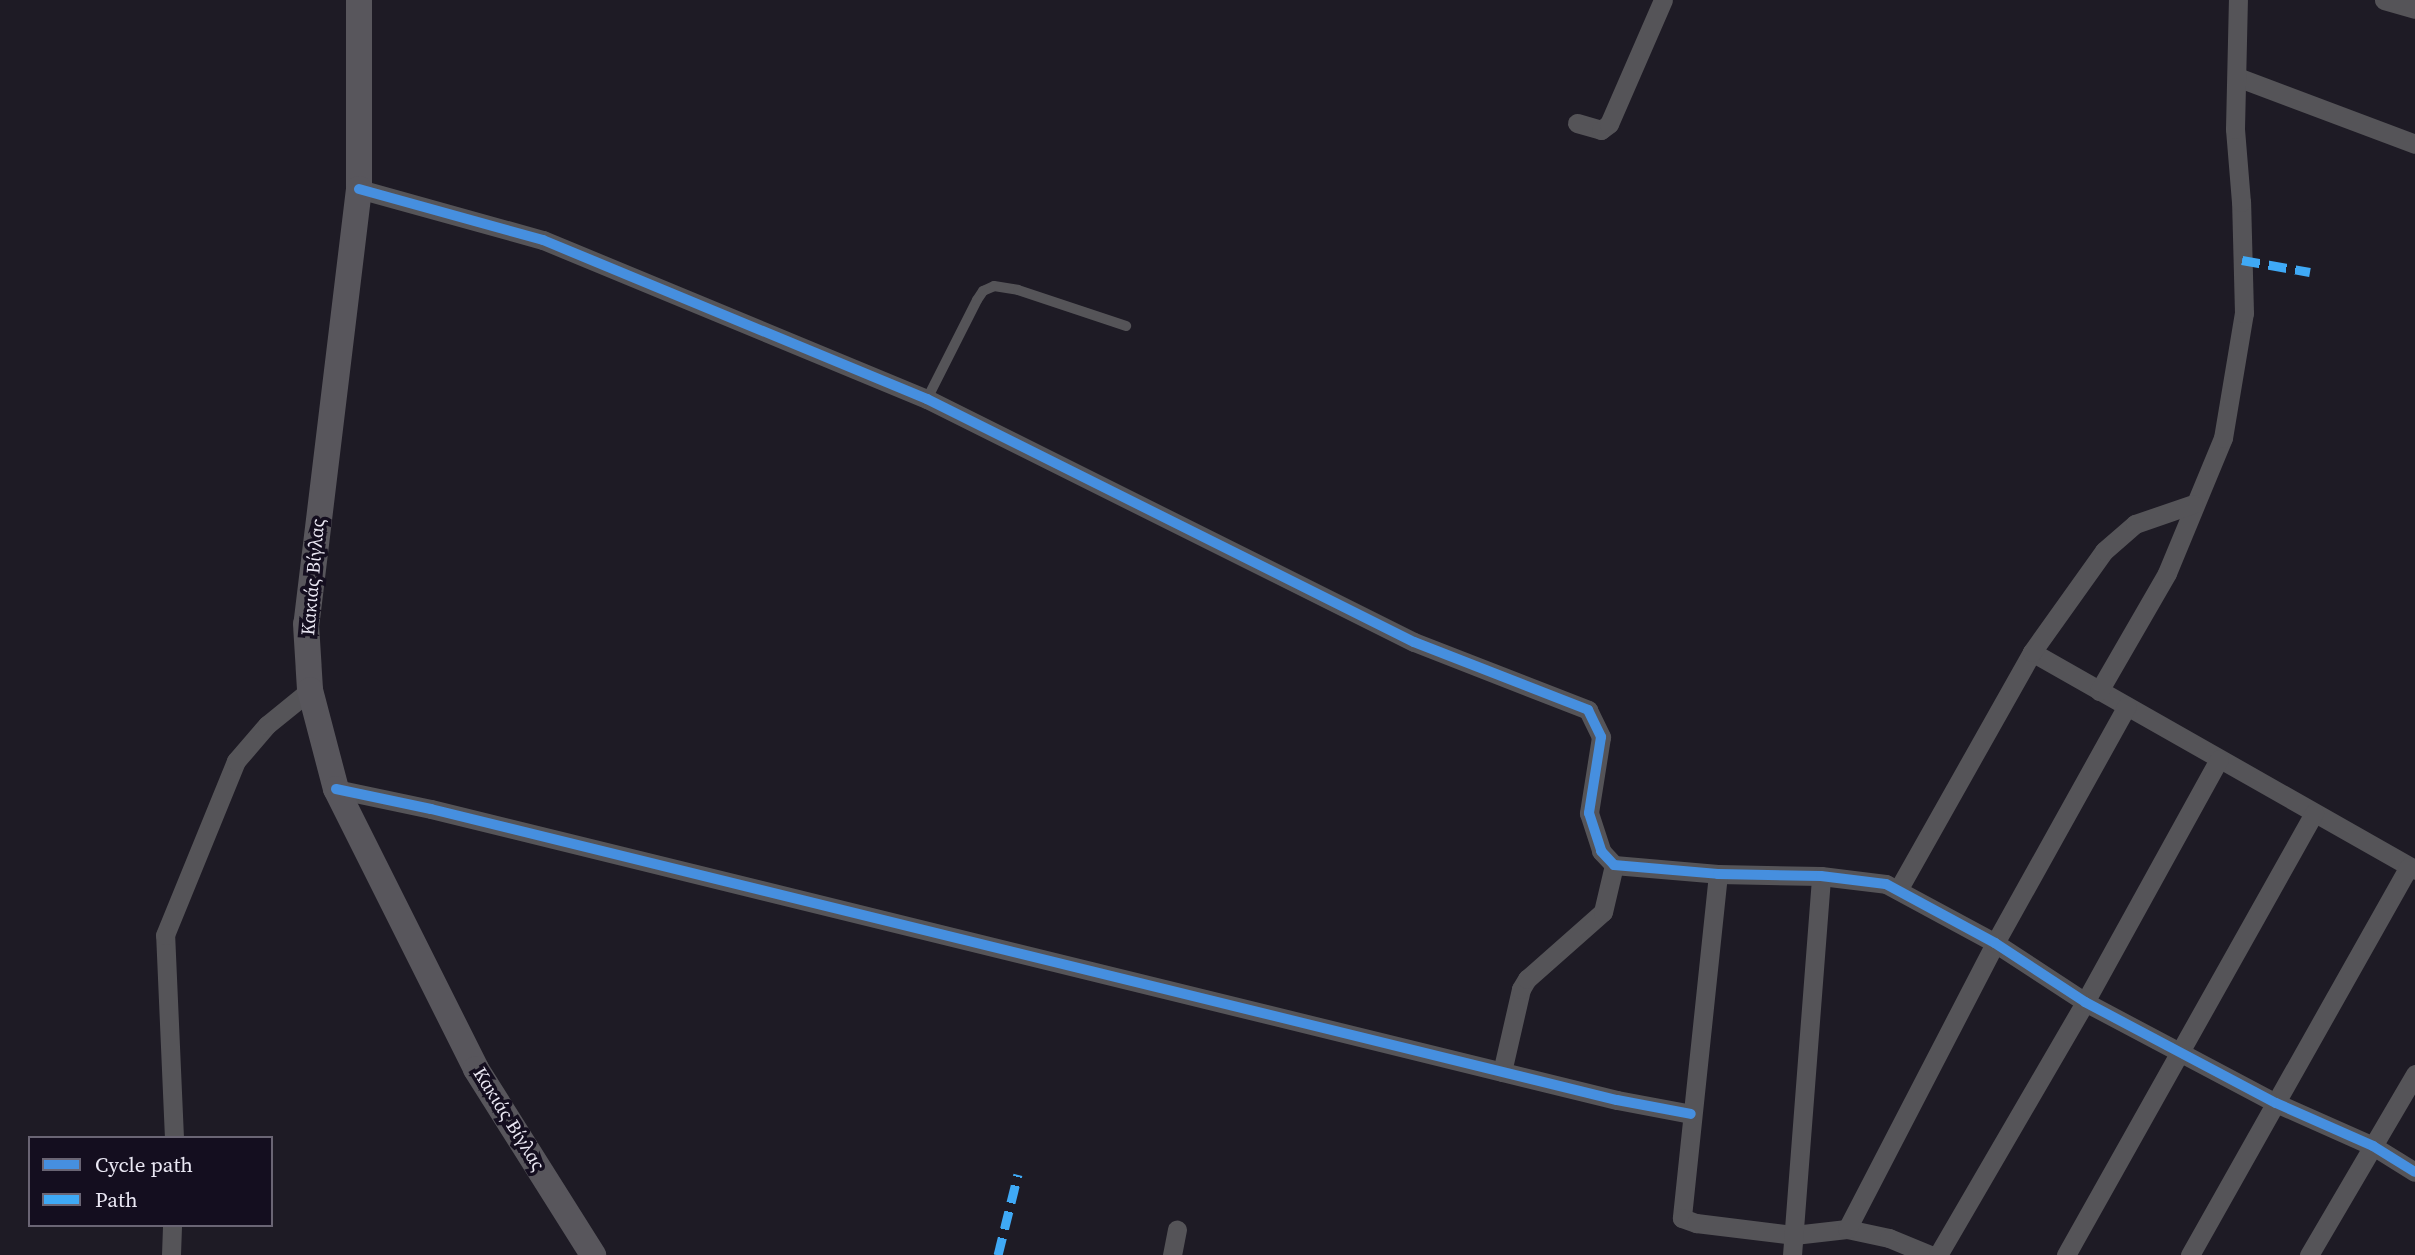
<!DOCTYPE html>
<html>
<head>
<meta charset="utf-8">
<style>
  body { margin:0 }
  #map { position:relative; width:2415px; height:1255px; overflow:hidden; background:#1e1b25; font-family:"Source Serif 4",serif }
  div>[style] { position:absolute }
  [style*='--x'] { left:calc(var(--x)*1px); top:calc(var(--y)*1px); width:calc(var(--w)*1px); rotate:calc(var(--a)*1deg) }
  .lane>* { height:10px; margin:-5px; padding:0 5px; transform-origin:5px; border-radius:5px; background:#555458 }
  .street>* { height:19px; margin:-9.5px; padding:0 9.5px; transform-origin:9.5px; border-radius:9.5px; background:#555458 }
  .secondary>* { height:26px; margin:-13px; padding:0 13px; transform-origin:13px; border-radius:13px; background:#58565c }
  .quiet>* { height:9px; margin-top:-4.5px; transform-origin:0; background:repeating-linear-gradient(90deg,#3fa9f5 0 18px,transparent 0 27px) }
  .cycleway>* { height:10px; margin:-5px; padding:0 5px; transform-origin:5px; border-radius:5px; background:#468fdf }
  span { translate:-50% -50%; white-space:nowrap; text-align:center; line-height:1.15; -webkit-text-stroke:7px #140e1f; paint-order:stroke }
  .street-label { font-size:19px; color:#eae7f3 }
  .legend { position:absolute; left:28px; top:1136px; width:245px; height:91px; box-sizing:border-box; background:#140e1f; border:2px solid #6a6574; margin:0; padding:9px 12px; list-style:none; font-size:21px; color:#eae7f3 }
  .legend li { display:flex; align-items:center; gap:14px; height:35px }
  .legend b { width:35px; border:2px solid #6a6574 }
</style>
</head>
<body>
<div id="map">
  <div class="lane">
    <div style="--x:927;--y:399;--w:111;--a:-63.2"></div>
    <div style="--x:977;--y:300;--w:11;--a:-56"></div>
    <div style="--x:983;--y:291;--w:12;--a:-24"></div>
    <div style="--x:994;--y:286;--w:24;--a:9"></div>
    <div style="--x:1018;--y:290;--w:114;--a:18.4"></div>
  </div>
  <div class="street">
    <div style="--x:2384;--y:0;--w:32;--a:16"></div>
    <div style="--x:2237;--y:77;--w:190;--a:20.6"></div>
    <div style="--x:1577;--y:123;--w:25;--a:16"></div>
    <div style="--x:1601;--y:130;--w:10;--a:-37"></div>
    <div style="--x:1609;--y:124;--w:135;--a:-66.5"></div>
    <div style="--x:359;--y:189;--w:191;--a:15.5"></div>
    <div style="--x:543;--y:240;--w:416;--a:22.5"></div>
    <div style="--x:927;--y:399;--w:544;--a:26.52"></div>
    <div style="--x:1414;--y:642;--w:187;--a:21.3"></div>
    <div style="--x:1588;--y:710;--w:30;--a:64"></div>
    <div style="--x:1601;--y:737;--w:77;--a:99"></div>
    <div style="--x:1589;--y:813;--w:40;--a:72"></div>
    <div style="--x:1601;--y:851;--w:19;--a:47"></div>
    <div style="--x:1614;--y:865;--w:104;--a:4.9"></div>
    <div style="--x:1718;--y:874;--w:103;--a:1.1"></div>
    <div style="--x:1821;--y:876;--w:65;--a:7"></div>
    <div style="--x:1886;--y:884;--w:124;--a:28.4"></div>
    <div style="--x:1995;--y:943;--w:108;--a:33.2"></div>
    <div style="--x:2085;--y:1002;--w:216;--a:27.9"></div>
    <div style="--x:2276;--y:1103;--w:106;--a:23.9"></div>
    <div style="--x:2373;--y:1146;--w:49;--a:31.8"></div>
    <div style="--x:2032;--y:652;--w:441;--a:29.6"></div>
    <div style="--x:2099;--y:691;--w:136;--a:-60"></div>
    <div style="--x:2167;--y:573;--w:146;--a:-67.5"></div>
    <div style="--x:2223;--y:438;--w:127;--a:-80.5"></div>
    <div style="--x:2244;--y:313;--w:111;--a:-91.5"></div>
    <div style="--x:2241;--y:202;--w:73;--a:-94.7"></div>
    <div style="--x:2235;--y:129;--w:129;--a:-88.7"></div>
    <div style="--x:336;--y:789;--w:97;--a:11.9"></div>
    <div style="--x:431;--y:809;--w:1221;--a:13.79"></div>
    <div style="--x:1617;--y:1100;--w:75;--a:10.7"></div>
    <div style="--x:1718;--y:874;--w:346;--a:96"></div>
    <div style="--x:1682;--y:1218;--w:15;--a:20"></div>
    <div style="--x:1696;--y:1223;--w:99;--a:7"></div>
    <div style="--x:1794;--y:1235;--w:53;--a:-6.5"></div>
    <div style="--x:1847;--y:1229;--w:43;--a:12.1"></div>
    <div style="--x:1889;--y:1238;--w:44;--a:22.5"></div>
    <div style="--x:1898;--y:890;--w:273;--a:-60.6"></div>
    <div style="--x:2032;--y:652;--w:124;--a:-54.5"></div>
    <div style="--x:2104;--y:551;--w:41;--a:-41.1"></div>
    <div style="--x:2135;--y:524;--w:61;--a:-19"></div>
    <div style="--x:1502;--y:1072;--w:85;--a:-77.1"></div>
    <div style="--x:1521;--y:989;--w:12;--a:-59"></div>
    <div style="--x:1527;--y:979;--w:101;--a:-41.4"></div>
    <div style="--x:1603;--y:912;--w:48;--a:-76.8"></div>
    <div style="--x:174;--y:1138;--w:203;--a:-92.5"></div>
    <div style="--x:165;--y:935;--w:188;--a:-67.8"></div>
    <div style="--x:236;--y:761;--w:48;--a:-49.3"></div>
    <div style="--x:267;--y:725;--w:55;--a:-39.1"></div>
    <div style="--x:1847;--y:1229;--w:322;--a:-62.6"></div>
    <div style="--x:1995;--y:943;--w:271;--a:-60.9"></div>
    <div style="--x:171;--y:1255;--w:30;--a:-88"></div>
    <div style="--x:1172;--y:1255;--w:26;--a:-79"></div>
    <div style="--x:1792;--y:1255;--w:380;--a:-85.6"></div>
    <div style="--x:1938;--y:1255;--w:293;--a:-59.8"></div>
    <div style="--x:2085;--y:1002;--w:277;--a:-61.1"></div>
    <div style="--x:2066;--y:1255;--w:507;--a:-60.7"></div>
    <div style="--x:2190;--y:1255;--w:446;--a:-60.6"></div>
    <div style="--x:2309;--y:1255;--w:210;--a:-59.6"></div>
  </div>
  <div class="secondary">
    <div style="--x:359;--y:0;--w:189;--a:90"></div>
    <div style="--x:359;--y:189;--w:438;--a:96.9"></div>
    <div style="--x:306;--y:624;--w:66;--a:86.5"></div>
    <div style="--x:310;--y:690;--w:102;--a:75.3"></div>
    <div style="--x:336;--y:789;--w:313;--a:63.4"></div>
    <div style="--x:476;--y:1069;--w:220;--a:57.8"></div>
  </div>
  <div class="quiet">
    <div style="--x:2242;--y:260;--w:69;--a:10"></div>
    <div style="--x:998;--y:1255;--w:83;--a:-76.1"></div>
  </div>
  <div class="cycleway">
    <div style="--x:359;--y:189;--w:191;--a:15.5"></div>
    <div style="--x:543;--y:240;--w:416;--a:22.5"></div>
    <div style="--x:927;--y:399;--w:544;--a:26.52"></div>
    <div style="--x:1414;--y:642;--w:187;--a:21.3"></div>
    <div style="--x:1588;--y:710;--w:30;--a:64"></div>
    <div style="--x:1601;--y:737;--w:77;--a:99"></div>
    <div style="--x:1589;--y:813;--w:40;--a:72"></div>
    <div style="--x:1601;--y:851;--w:19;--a:47"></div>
    <div style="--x:1614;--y:865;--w:104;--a:4.9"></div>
    <div style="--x:1718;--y:874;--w:103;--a:1.1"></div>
    <div style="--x:1821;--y:876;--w:65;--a:7"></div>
    <div style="--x:1886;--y:884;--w:124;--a:28.4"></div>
    <div style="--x:1995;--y:943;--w:108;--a:33.2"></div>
    <div style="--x:2085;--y:1002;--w:216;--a:27.9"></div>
    <div style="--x:2276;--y:1103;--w:106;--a:23.9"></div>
    <div style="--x:2373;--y:1146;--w:49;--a:31.8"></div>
    <div style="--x:336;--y:789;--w:97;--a:11.9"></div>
    <div style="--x:431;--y:809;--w:1221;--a:13.79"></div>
    <div style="--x:1617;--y:1100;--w:75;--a:10.7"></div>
  </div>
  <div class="street-label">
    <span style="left:313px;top:577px;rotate:-85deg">Κακιάς Βίγλας</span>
    <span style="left:509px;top:1119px;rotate:58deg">Κακιάς Βίγλας</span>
  </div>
  <ul class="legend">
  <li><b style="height:9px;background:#468fdf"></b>Cycle path</li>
  <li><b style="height:9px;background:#3fa9f5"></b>Path</li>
  </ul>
</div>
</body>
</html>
